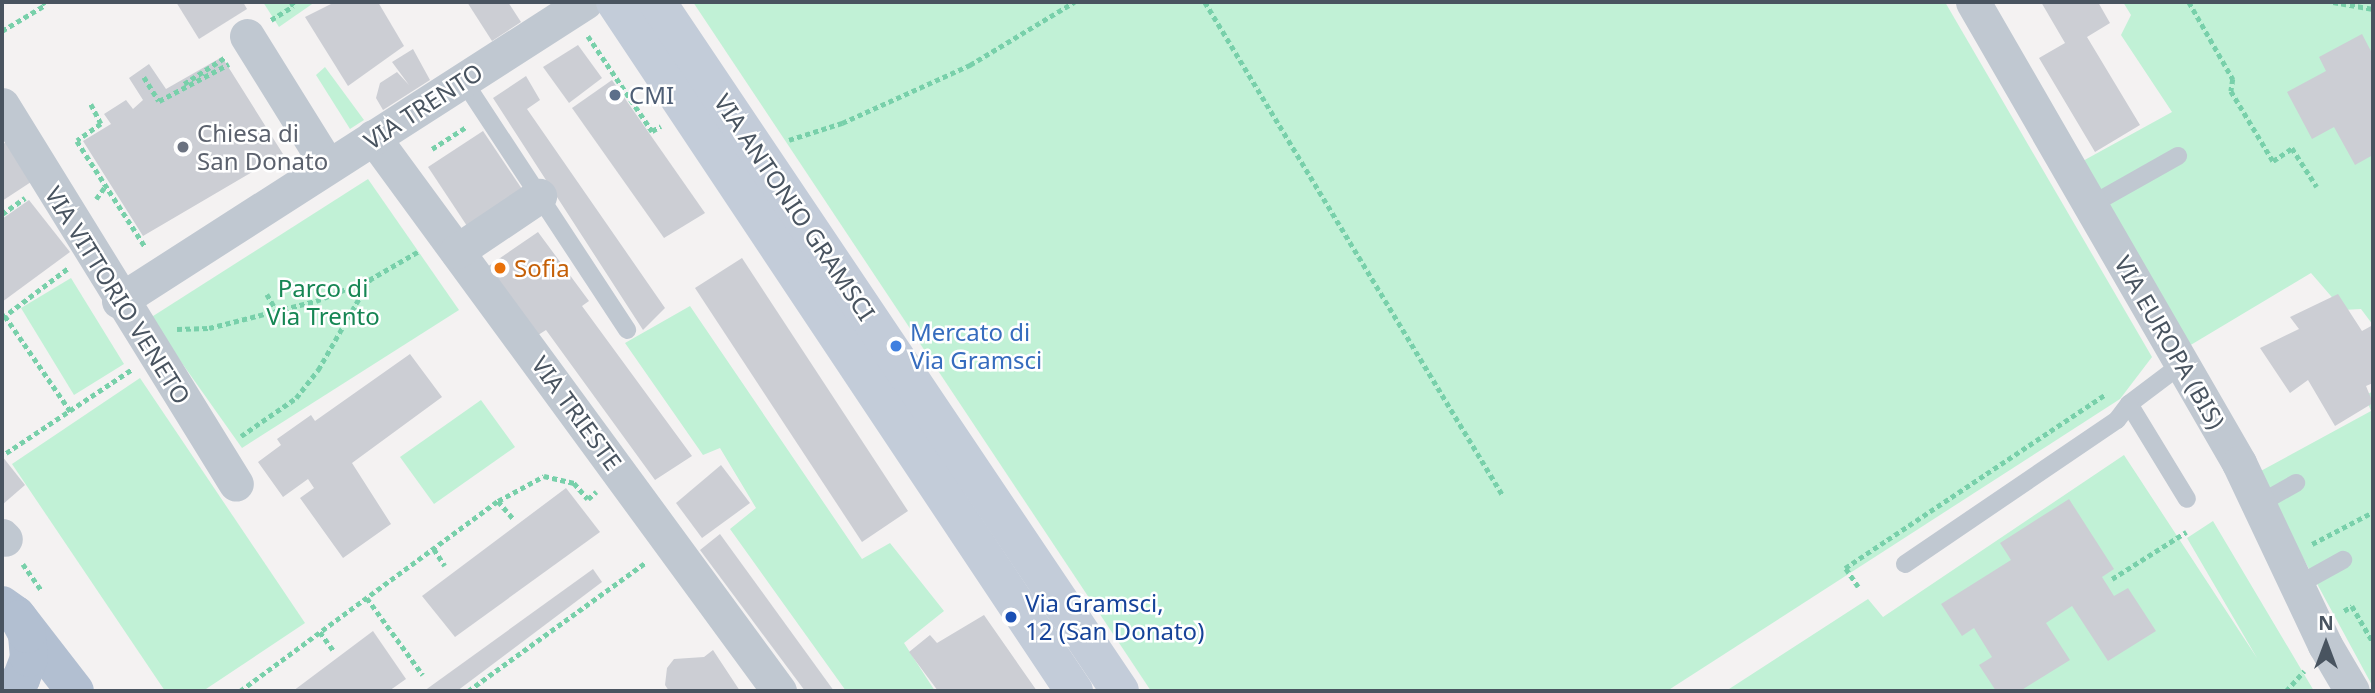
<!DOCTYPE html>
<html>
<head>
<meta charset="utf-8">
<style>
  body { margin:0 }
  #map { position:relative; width:2375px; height:693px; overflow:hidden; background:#f4f2f2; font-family:"Noto Sans",sans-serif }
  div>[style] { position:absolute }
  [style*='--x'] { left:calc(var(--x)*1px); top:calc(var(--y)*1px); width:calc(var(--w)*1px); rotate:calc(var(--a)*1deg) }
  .green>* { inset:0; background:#c1f1d6 }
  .building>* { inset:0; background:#ccced4 }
  .path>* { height:4.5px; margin-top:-2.25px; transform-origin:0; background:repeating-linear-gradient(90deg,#78d0aa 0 5px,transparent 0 8.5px) }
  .lane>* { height:18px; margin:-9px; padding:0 9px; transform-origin:9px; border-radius:9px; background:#c0c8d1 }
  .street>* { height:35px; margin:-17.5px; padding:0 17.5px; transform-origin:17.5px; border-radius:17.5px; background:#c0c8d1 }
  .secondary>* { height:38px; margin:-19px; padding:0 19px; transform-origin:19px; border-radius:19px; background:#c3ccd9 }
  .primary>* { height:38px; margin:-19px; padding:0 19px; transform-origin:19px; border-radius:19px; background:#b2bfd1 }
  .dots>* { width:19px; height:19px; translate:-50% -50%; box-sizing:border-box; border:4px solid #fff; border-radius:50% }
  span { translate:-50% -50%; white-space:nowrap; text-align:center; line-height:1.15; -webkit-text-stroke:5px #fff; paint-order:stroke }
  .service-label { font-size:24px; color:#4e5e75 }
  .left { translate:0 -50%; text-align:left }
  .street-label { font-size:24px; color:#495460 }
  .worship-label { font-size:24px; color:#5b616d }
  .food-label { font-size:24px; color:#c56008 }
  .park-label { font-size:24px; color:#168654 }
  .shop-label { font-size:24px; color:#366cbe }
  .transit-label { font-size:24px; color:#164399 }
  .frame { position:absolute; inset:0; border:4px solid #495460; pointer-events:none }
  .north { position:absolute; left:2291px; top:609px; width:70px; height:70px; -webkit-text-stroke:5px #fff; paint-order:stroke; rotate:0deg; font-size:19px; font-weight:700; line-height:28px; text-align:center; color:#495460 }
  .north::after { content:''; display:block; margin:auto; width:24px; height:32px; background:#495460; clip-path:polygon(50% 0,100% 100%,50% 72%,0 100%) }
</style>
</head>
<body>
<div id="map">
  <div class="green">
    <div style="clip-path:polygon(263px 2px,315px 2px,279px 27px)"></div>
    <div style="clip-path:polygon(693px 2px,1945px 2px,2152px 357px,2120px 399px,1667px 691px,1151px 691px)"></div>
    <div style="clip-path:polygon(2123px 2px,2373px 2px,2373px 325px,2361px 309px,2343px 310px,2311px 273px,2189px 346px,2081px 162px,2172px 112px,2121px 35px,2131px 15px)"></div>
    <div style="clip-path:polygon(325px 67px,364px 120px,350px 129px,316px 75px)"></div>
    <div style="clip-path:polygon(368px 179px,459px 310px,242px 448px,150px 318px)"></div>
    <div style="clip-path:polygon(71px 278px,124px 364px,74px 395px,21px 308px)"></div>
    <div style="clip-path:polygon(690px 306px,862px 559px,890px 543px,944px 611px,904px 643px,935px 691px,846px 691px,730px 529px,756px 508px,720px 448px,703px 455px,625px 343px)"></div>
    <div style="clip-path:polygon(140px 378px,305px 623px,203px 691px,165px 691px,12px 464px)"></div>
    <div style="clip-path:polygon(2373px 391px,2373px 687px,2257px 473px,2371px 411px,2365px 396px)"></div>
    <div style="clip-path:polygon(481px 400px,515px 447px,434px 504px,400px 457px)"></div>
    <div style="clip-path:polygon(2124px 455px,2257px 658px,2187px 538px,2213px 521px,2314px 691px,1726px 691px,1868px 599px,1883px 617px)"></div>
  </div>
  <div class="building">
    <div style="clip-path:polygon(176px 2px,243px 2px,247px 9px,199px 39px)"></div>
    <div style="clip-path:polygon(335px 2px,378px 2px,404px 46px,348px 86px,305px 17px)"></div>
    <div style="clip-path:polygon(467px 2px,508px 2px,521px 22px,492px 41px)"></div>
    <div style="clip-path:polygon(2041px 2px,2098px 2px,2110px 23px,2087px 37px,2140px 125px,2095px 152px,2039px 58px,2065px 43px)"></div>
    <div style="clip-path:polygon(2362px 34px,2373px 55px,2373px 155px,2355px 165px,2334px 127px,2312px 139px,2287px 92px,2326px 71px,2319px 57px)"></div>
    <div style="clip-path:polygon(578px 45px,602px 78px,569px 103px,543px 67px)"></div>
    <div style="clip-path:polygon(413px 49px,430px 80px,383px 110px,376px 98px,380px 83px,397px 72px,409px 85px,392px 62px)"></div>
    <div style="clip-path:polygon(222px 57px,283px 154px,143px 236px,83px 141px,111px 124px,104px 114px,126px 100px,133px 109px,143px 100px,129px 78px,149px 64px,166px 89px)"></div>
    <div style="clip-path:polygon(526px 76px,540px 100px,527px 109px,665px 308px,643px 330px,493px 98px)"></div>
    <div style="clip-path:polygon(612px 80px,705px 213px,664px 238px,572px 108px)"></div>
    <div style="clip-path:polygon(483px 131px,526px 195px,471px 232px,428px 167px)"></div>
    <div style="clip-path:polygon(6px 142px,31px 182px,2px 201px,2px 145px)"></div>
    <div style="clip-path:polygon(29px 200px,70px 252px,2px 302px,2px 219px)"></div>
    <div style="clip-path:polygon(538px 232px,589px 301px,582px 306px,692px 456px,655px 480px,546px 330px,535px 337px,487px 267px)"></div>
    <div style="clip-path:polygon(742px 258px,908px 511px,862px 542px,695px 288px)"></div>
    <div style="clip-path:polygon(2338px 294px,2362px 331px,2373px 325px,2373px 383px,2366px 386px,2373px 403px,2335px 426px,2308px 380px,2290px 393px,2260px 348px,2299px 329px,2290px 317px)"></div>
    <div style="clip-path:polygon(410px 354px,442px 397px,352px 463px,391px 524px,343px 558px,300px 498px,314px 488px,308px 479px,283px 497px,258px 462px,281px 445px,277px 439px,311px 415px,315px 421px)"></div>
    <div style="clip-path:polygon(2px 456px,25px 485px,2px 505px)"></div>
    <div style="clip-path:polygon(721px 465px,750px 503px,702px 538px,676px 503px)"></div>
    <div style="clip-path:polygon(566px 488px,600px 532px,455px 637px,422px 596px)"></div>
    <div style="clip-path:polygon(2069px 499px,2114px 569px,2102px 577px,2114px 596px,2128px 588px,2156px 631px,2108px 661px,2072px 606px,2046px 623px,2070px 660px,2020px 691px,1996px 691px,1979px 665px,1992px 657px,1974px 628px,1962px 636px,1941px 604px,2011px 560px,2000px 543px)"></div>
    <div style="clip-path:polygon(720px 534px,834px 691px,805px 691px,700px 550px)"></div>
    <div style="clip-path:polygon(593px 569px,602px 582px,457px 691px,424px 691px)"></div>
    <div style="clip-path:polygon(984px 615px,1037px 691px,938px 691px,909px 652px,930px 635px,937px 643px)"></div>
    <div style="clip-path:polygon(373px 631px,406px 679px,389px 691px,293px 691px)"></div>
    <div style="clip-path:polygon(713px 650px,740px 691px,669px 691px,665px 685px,667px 668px,674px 659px,704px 657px)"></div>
  </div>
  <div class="path">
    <div style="--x:1205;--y:2;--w:575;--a:58.88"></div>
    <div style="--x:2189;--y:2;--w:89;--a:60.3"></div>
    <div style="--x:2233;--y:79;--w:12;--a:99"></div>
    <div style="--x:2231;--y:91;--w:82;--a:59"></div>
    <div style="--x:2273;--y:161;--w:23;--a:-34"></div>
    <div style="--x:2292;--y:148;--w:46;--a:57.3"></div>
    <div style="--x:2333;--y:2;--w:41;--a:9.9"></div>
    <div style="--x:271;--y:20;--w:26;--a:-32"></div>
    <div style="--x:293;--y:6;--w:4;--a:-117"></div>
    <div style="--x:2;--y:31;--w:50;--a:-31.2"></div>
    <div style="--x:45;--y:5;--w:4;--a:-124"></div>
    <div style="--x:588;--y:36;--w:115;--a:56"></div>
    <div style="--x:652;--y:131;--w:10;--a:-29"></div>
    <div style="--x:144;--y:77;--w:28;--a:58"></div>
    <div style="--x:159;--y:101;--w:79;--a:-27.9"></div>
    <div style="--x:184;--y:84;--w:48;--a:-33"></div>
    <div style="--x:91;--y:104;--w:22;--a:63"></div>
    <div style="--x:101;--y:124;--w:29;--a:145"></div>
    <div style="--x:77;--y:141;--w:127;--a:57.2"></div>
    <div style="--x:789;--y:140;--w:56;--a:-17.8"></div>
    <div style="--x:842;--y:123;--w:141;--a:-24.4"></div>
    <div style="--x:970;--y:65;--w:122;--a:-31.2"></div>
    <div style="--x:432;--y:149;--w:40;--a:-32.9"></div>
    <div style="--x:96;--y:199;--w:17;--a:-54"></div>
    <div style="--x:2;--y:214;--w:28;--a:-35"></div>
    <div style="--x:267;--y:294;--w:22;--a:60"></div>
    <div style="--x:5;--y:316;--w:116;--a:55.5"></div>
    <div style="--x:2;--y:318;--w:83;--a:-37.1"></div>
    <div style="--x:177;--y:329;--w:32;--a:-2"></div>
    <div style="--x:209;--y:328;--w:110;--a:-14.2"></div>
    <div style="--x:316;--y:301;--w:57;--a:-21.6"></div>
    <div style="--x:369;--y:280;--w:58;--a:-30.1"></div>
    <div style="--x:241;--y:436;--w:67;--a:-34.6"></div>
    <div style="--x:296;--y:398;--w:36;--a:-52"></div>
    <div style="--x:318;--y:370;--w:103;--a:-60.2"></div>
    <div style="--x:6;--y:453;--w:150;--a:-33.6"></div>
    <div style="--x:498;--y:501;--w:23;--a:49"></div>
    <div style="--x:2312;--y:544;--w:69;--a:-27.7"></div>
    <div style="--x:434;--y:549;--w:20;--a:57"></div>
    <div style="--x:23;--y:564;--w:33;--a:55"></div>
    <div style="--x:2112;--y:579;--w:88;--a:-32.4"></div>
    <div style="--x:1858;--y:587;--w:23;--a:-124"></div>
    <div style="--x:1845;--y:568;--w:314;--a:-33.7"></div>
    <div style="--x:367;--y:598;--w:95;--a:54"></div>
    <div style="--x:2344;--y:611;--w:9;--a:-32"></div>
    <div style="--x:2352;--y:606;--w:42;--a:59.7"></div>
    <div style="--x:320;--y:632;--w:24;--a:54"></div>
    <div style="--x:240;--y:691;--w:320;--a:-36.4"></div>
    <div style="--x:498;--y:501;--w:52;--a:-28.5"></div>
    <div style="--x:544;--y:476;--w:31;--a:13"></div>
    <div style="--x:574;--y:483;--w:21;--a:49"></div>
    <div style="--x:588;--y:499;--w:11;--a:-41"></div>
    <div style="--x:468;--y:691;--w:220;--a:-35.9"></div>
    <div style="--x:2286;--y:691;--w:27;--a:-48"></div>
  </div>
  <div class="lane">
    <div style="--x:463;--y:80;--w:299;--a:56.7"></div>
    <div style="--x:2091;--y:205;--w:100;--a:-29.4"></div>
    <div style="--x:2182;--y:364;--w:66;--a:143"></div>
    <div style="--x:2129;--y:404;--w:111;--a:58.6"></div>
    <div style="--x:2257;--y:505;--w:45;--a:-29.4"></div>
    <div style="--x:1905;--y:564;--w:256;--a:-34.2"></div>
    <div style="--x:2117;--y:420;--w:20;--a:-53"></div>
    <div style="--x:2296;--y:586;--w:54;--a:-29"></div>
  </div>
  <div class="street">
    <div style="--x:1973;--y:2;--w:532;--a:60.01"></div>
    <div style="--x:2239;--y:463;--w:201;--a:64.7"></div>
    <div style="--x:2325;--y:645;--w:53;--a:59.6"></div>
    <div style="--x:247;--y:36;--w:153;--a:58.1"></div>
    <div style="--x:2;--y:105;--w:445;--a:58.3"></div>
    <div style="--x:373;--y:137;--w:687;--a:53.76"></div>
    <div style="--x:457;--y:251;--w:99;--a:-33.9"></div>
    <div style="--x:119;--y:301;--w:554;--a:-32.69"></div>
    <div style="--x:2;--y:536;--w:4;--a:45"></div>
  </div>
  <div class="secondary">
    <div style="--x:615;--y:2;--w:828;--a:56.33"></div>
    <div style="--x:657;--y:2;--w:830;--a:56.1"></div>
  </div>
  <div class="primary">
    <div style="--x:2;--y:605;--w:17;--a:36"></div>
    <div style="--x:16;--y:615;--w:96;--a:52.2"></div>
    <div style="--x:9;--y:691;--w:17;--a:-45"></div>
    <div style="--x:21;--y:679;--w:22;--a:-69"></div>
    <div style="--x:29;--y:658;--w:24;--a:-95"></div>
    <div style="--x:27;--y:634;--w:17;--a:-118"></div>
  </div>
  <div class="dots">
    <div style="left:615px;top:95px;background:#5c6f8a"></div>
    <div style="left:183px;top:147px;background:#6b7280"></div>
    <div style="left:500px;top:268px;background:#e8710a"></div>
    <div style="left:896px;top:346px;background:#3f7fe0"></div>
    <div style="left:1011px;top:617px;background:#1a4fb4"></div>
  </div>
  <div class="service-label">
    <span class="left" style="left:629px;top:95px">CMI</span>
  </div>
  <div class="street-label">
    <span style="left:423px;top:106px;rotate:-33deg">VIA TRENTO</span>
    <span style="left:795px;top:207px;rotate:56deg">VIA ANTONIO GRAMSCI</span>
    <span style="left:118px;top:295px;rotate:58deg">VIA VITTORIO VENETO</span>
    <span style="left:2170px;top:342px;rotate:60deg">VIA EUROPA (BIS)</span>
    <span style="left:577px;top:413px;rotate:54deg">VIA TRIESTE</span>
  </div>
  <div class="worship-label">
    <span class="left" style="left:197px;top:147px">Chiesa di<br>San Donato</span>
  </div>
  <div class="food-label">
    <span class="left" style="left:514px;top:268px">Sofia</span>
  </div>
  <div class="park-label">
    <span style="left:323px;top:302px">Parco di<br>Via Trento</span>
  </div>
  <div class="shop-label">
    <span class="left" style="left:910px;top:346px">Mercato di<br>Via Gramsci</span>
  </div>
  <div class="transit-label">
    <span class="left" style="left:1025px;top:617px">Via Gramsci,<br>12 (San Donato)</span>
  </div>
  <div class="frame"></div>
  <div class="north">N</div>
</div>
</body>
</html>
